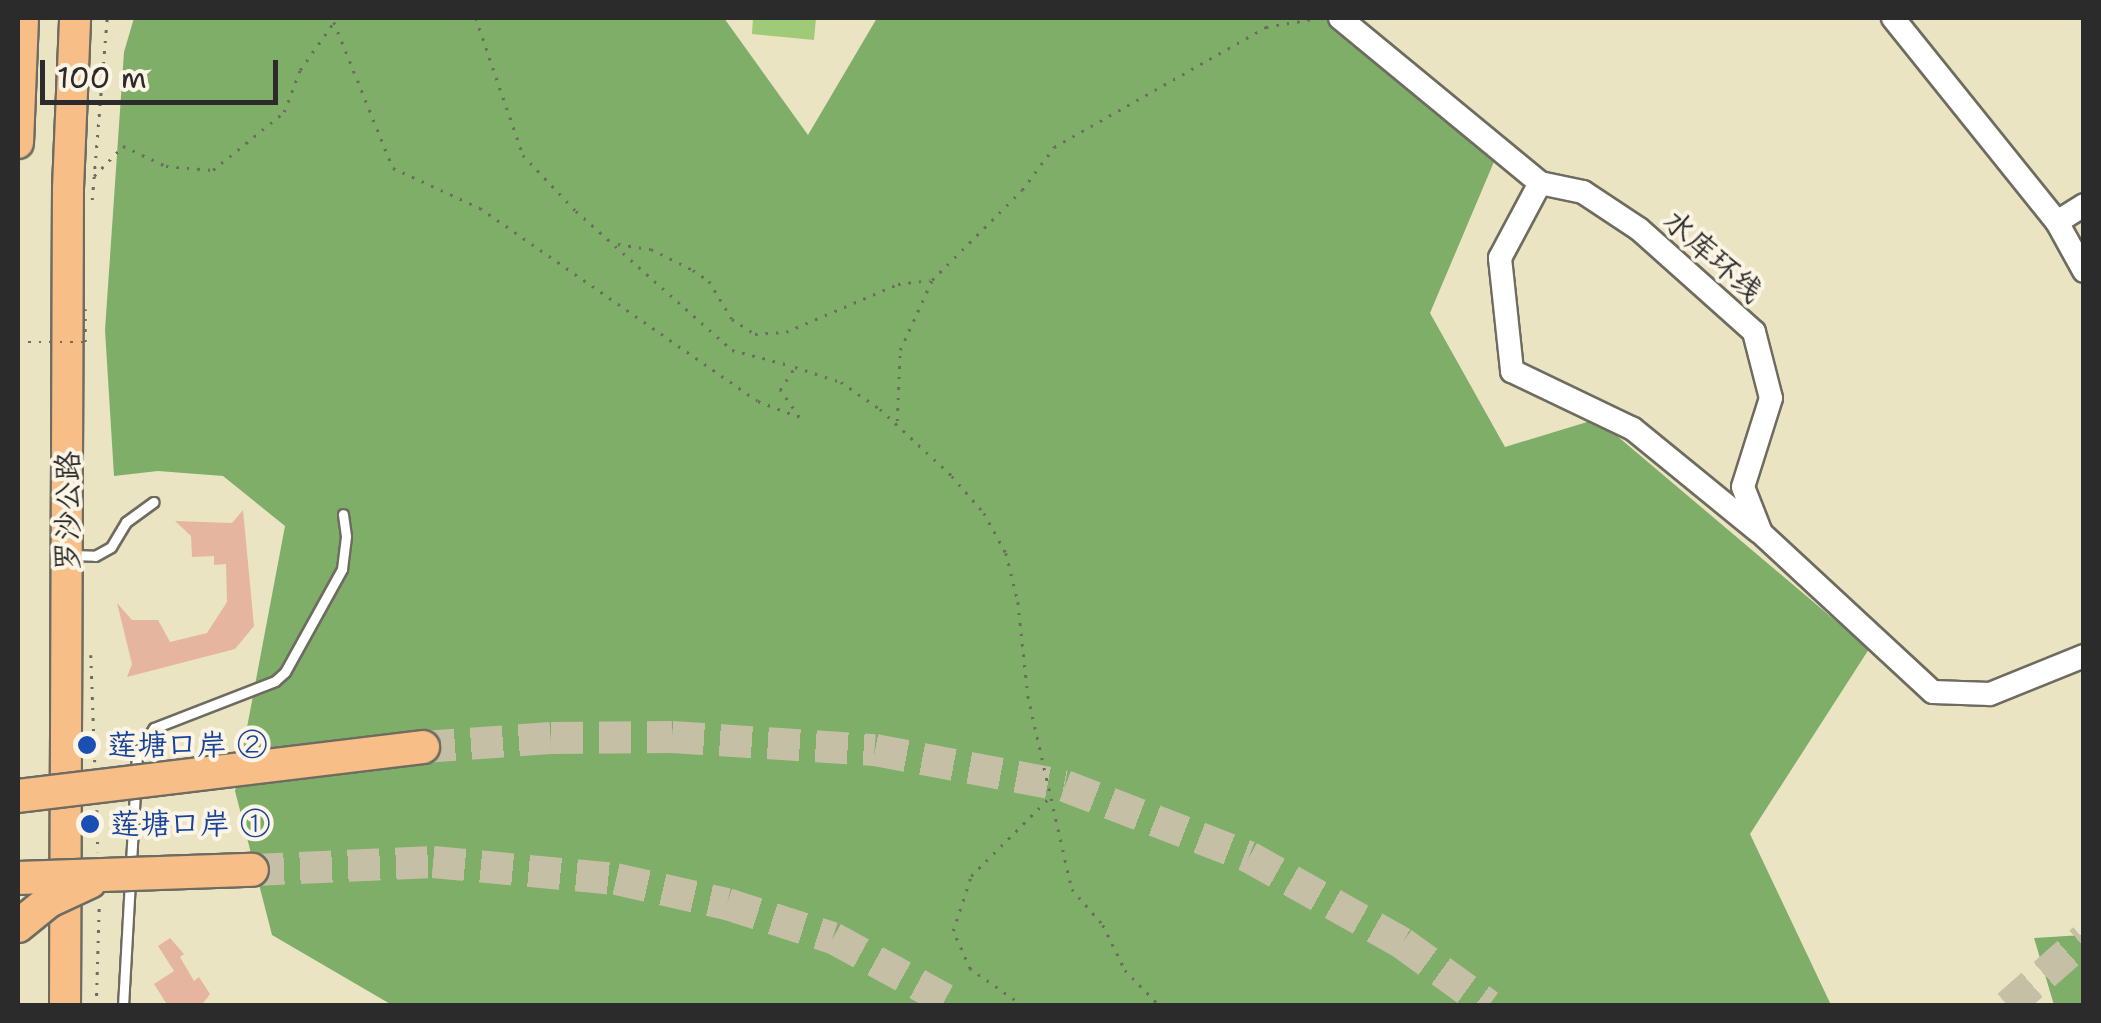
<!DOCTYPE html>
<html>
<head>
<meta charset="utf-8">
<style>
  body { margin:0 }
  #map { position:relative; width:2101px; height:1023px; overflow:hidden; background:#ebe4c3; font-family:"Shantell Sans","LXGW WenKai TC",sans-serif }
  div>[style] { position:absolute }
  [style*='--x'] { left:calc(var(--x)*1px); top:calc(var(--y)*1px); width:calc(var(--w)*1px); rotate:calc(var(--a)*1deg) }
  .green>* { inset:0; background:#9fca77 }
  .forest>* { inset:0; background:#7fae68 }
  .building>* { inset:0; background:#e5b59f }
  .motorway-tunnel>* { height:32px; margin-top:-16px; transform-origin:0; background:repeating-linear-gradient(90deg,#c5bfa5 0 32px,transparent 0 48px) }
  .path>* { height:2.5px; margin-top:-1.25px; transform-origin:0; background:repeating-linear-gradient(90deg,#6e6c60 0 2.5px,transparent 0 10.5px) }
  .roads { filter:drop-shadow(2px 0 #6e6c60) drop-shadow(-2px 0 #6e6c60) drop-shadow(0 2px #6e6c60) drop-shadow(0 -2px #6e6c60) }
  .service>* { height:9px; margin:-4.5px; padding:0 4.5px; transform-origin:4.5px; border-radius:4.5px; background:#fff }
  .tertiary>* { height:22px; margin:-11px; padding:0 11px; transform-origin:11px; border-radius:11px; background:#fff }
  .trunk>* { height:30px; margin:-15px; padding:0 15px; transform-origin:15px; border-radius:15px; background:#f7be87 }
  .path-bridge>* { height:2.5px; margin-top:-1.25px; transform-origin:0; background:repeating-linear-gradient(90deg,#6e6c60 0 2.5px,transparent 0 10.5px) }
  .bridges { filter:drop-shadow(2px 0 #6e6c60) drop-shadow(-2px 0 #6e6c60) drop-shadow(0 2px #6e6c60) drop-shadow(0 -2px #6e6c60) }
  .motorway-bridge>* { height:32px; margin:-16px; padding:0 16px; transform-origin:16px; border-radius:16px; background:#f7be87 }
  .dots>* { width:28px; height:28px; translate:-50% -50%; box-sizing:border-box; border:5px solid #fcf5e5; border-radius:50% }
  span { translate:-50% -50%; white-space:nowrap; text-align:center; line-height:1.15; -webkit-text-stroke:8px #fcf5e5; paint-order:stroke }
  .street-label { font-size:30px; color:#2b2b2b }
  .transit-label { font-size:30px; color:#164399 }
  .left { translate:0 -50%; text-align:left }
  .frame { position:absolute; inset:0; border:20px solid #2b2b2b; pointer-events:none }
  .scale { position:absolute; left:40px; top:60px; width:238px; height:45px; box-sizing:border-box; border:5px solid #2b2b2b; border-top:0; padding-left:12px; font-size:30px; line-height:35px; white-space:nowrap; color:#2b2b2b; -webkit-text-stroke:8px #fcf5e5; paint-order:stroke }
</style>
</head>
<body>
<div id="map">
  <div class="green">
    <div style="clip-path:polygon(753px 18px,816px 18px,814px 40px,752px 34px)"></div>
  </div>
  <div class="forest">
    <div style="clip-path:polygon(134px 18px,724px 18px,808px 135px,877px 18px,1330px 18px,1496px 157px,1430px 313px,1505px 447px,1597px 419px,1869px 649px,1750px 834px,1831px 1005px,392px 1005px,272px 935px,235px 791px,285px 526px,223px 476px,158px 471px,114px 476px,105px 330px,124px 52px)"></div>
    <div style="clip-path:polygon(2083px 935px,2083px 1005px,2054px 1005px,2034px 938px)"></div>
  </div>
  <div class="building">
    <div style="clip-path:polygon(243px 510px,254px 626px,235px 649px,127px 677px,132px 664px,117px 603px,132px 620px,158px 620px,170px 642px,207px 633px,227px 602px,226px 564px,214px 565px,214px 556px,192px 557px,191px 536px,175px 521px,232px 523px)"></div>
    <div style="clip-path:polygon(170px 938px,184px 954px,180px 957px,194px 981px,199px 977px,210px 994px,201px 1006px,168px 1006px,154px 984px,174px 971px,158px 946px)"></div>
  </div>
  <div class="motorway-tunnel">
    <div style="--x:423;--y:747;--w:128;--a:-4"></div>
    <div style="--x:551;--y:738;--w:121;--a:-0.5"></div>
    <div style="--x:672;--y:737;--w:203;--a:3.7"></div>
    <div style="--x:875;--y:750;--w:193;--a:10.7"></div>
    <div style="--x:1065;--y:786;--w:197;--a:21.1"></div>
    <div style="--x:1249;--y:857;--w:176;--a:29.3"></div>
    <div style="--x:1402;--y:943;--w:107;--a:35.9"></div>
    <div style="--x:252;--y:870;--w:181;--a:-2.5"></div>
    <div style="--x:433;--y:862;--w:184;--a:5.3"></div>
    <div style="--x:616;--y:879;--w:114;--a:12.7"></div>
    <div style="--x:727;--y:904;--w:111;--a:17.8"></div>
    <div style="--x:833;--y:938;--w:141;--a:28.7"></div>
    <div style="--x:2008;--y:1006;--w:101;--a:-41.4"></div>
  </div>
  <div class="path">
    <div style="--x:476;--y:18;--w:145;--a:71.1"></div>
    <div style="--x:523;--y:155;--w:77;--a:46.6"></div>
    <div style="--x:576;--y:211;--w:209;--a:41.7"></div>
    <div style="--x:732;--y:350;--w:63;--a:14.7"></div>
    <div style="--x:94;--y:176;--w:42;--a:-46"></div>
    <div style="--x:123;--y:146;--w:47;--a:24.9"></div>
    <div style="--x:166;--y:166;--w:47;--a:4.9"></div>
    <div style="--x:213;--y:170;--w:92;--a:-39.2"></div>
    <div style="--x:284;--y:112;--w:45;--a:-69.1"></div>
    <div style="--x:300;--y:70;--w:59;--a:-54.7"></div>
    <div style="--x:334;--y:22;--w:157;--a:68"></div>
    <div style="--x:393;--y:168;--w:96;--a:24.7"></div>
    <div style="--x:480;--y:208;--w:338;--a:34.8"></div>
    <div style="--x:758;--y:401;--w:44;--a:21.3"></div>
    <div style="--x:799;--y:417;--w:33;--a:-125"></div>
    <div style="--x:780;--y:390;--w:27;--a:-57"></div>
    <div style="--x:795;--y:367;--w:48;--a:18.1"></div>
    <div style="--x:841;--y:382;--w:47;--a:34.7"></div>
    <div style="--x:880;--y:409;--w:98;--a:42.9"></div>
    <div style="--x:952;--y:476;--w:49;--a:49.1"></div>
    <div style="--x:984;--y:513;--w:46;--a:61.2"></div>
    <div style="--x:1006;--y:553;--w:50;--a:76.2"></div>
    <div style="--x:1018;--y:602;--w:95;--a:83.9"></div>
    <div style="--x:1028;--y:696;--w:198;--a:77.2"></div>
    <div style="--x:1072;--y:889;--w:48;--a:49.3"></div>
    <div style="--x:1103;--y:925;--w:50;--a:63.9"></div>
    <div style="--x:1125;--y:970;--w:50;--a:45.8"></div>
    <div style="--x:92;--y:200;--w:183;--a:-85.3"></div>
    <div style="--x:618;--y:244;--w:33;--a:9"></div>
    <div style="--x:651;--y:249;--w:47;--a:26.6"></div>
    <div style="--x:693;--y:270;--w:19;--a:35"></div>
    <div style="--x:709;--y:281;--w:44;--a:58.8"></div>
    <div style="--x:732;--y:319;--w:27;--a:33"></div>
    <div style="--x:755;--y:334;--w:31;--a:-4"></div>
    <div style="--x:786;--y:332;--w:122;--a:-23.2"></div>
    <div style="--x:898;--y:284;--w:32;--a:-7"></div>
    <div style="--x:897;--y:421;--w:71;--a:-87.6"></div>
    <div style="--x:900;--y:350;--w:77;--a:-65.4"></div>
    <div style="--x:932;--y:280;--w:127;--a:-45"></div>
    <div style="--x:1022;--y:190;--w:54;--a:-53.3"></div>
    <div style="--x:1054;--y:147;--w:244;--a:-29.5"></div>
    <div style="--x:1266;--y:27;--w:54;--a:-9.6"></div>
    <div style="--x:91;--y:655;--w:107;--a:87.9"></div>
    <div style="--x:97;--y:810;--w:42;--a:88.6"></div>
    <div style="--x:96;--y:1006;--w:101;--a:-88.3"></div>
    <div style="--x:1023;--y:1006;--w:65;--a:-145.1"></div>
    <div style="--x:970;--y:969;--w:42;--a:-114.1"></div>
    <div style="--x:953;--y:931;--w:58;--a:-71.9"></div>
    <div style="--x:971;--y:876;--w:109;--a:-45"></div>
  </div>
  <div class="roads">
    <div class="service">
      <div style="--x:72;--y:555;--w:23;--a:2"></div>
      <div style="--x:95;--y:556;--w:18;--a:-29"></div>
      <div style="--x:111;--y:547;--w:29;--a:-59"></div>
      <div style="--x:126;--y:522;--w:34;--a:-36"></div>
      <div style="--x:136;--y:773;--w:19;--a:-87"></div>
      <div style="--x:137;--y:754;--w:31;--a:-57"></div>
      <div style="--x:154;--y:728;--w:130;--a:-21.2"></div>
      <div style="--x:275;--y:681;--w:13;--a:-42"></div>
      <div style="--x:285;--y:672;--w:118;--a:-61"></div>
      <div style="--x:342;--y:569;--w:33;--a:-83"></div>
      <div style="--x:346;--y:536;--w:22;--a:-98"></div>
      <div style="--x:123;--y:1006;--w:217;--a:-86.8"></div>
    </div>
    <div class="tertiary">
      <div style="--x:1340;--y:18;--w:259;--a:39.5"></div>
      <div style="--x:1540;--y:183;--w:44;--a:11.8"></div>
      <div style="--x:1583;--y:192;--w:67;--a:33.5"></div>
      <div style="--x:1639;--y:229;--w:154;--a:41.8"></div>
      <div style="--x:1754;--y:332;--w:68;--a:75.6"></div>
      <div style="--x:1771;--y:398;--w:93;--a:107.5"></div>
      <div style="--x:1743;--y:487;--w:49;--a:68.6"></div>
      <div style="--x:1761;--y:533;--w:234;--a:42.8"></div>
      <div style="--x:1933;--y:692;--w:57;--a:2"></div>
      <div style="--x:1990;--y:694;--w:101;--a:-22"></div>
      <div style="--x:1893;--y:18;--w:262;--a:51.2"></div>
      <div style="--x:2057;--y:222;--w:56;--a:61.1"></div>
      <div style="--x:1540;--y:183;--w:85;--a:118.1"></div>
      <div style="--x:1500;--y:258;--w:114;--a:83.9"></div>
      <div style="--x:1512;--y:371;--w:134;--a:25.6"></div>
      <div style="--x:1633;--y:429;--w:161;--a:39.2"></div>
      <div style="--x:2057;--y:222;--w:32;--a:-32"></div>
    </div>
    <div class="trunk">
      <div style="--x:18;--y:143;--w:125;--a:-87.7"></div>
      <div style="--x:65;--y:1006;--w:818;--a:-89.79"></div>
      <div style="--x:68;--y:188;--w:170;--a:-87.6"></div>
    </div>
  </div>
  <div class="path-bridge">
    <div style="--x:18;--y:342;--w:67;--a:0"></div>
    <div style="--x:85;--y:342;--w:33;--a:-90"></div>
  </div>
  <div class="bridges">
    <div class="motorway-bridge">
      <div style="--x:18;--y:796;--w:408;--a:-6.9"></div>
      <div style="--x:18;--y:878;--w:234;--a:-2"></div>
      <div style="--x:18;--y:926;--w:40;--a:-39"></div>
      <div style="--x:49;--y:901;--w:45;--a:-24.9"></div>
    </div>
  </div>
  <div class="dots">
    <div style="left:87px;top:745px;background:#1a4fb4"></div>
    <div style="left:90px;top:824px;background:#1a4fb4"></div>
  </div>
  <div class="street-label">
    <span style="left:1713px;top:256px;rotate:42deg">水库环线</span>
    <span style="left:68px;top:511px;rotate:-90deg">罗沙公路</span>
  </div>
  <div class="transit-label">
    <span class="left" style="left:107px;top:745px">莲塘口岸 ②</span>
    <span class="left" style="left:110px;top:824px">莲塘口岸 ①</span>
  </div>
  <div class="frame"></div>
  <div class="scale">100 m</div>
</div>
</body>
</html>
